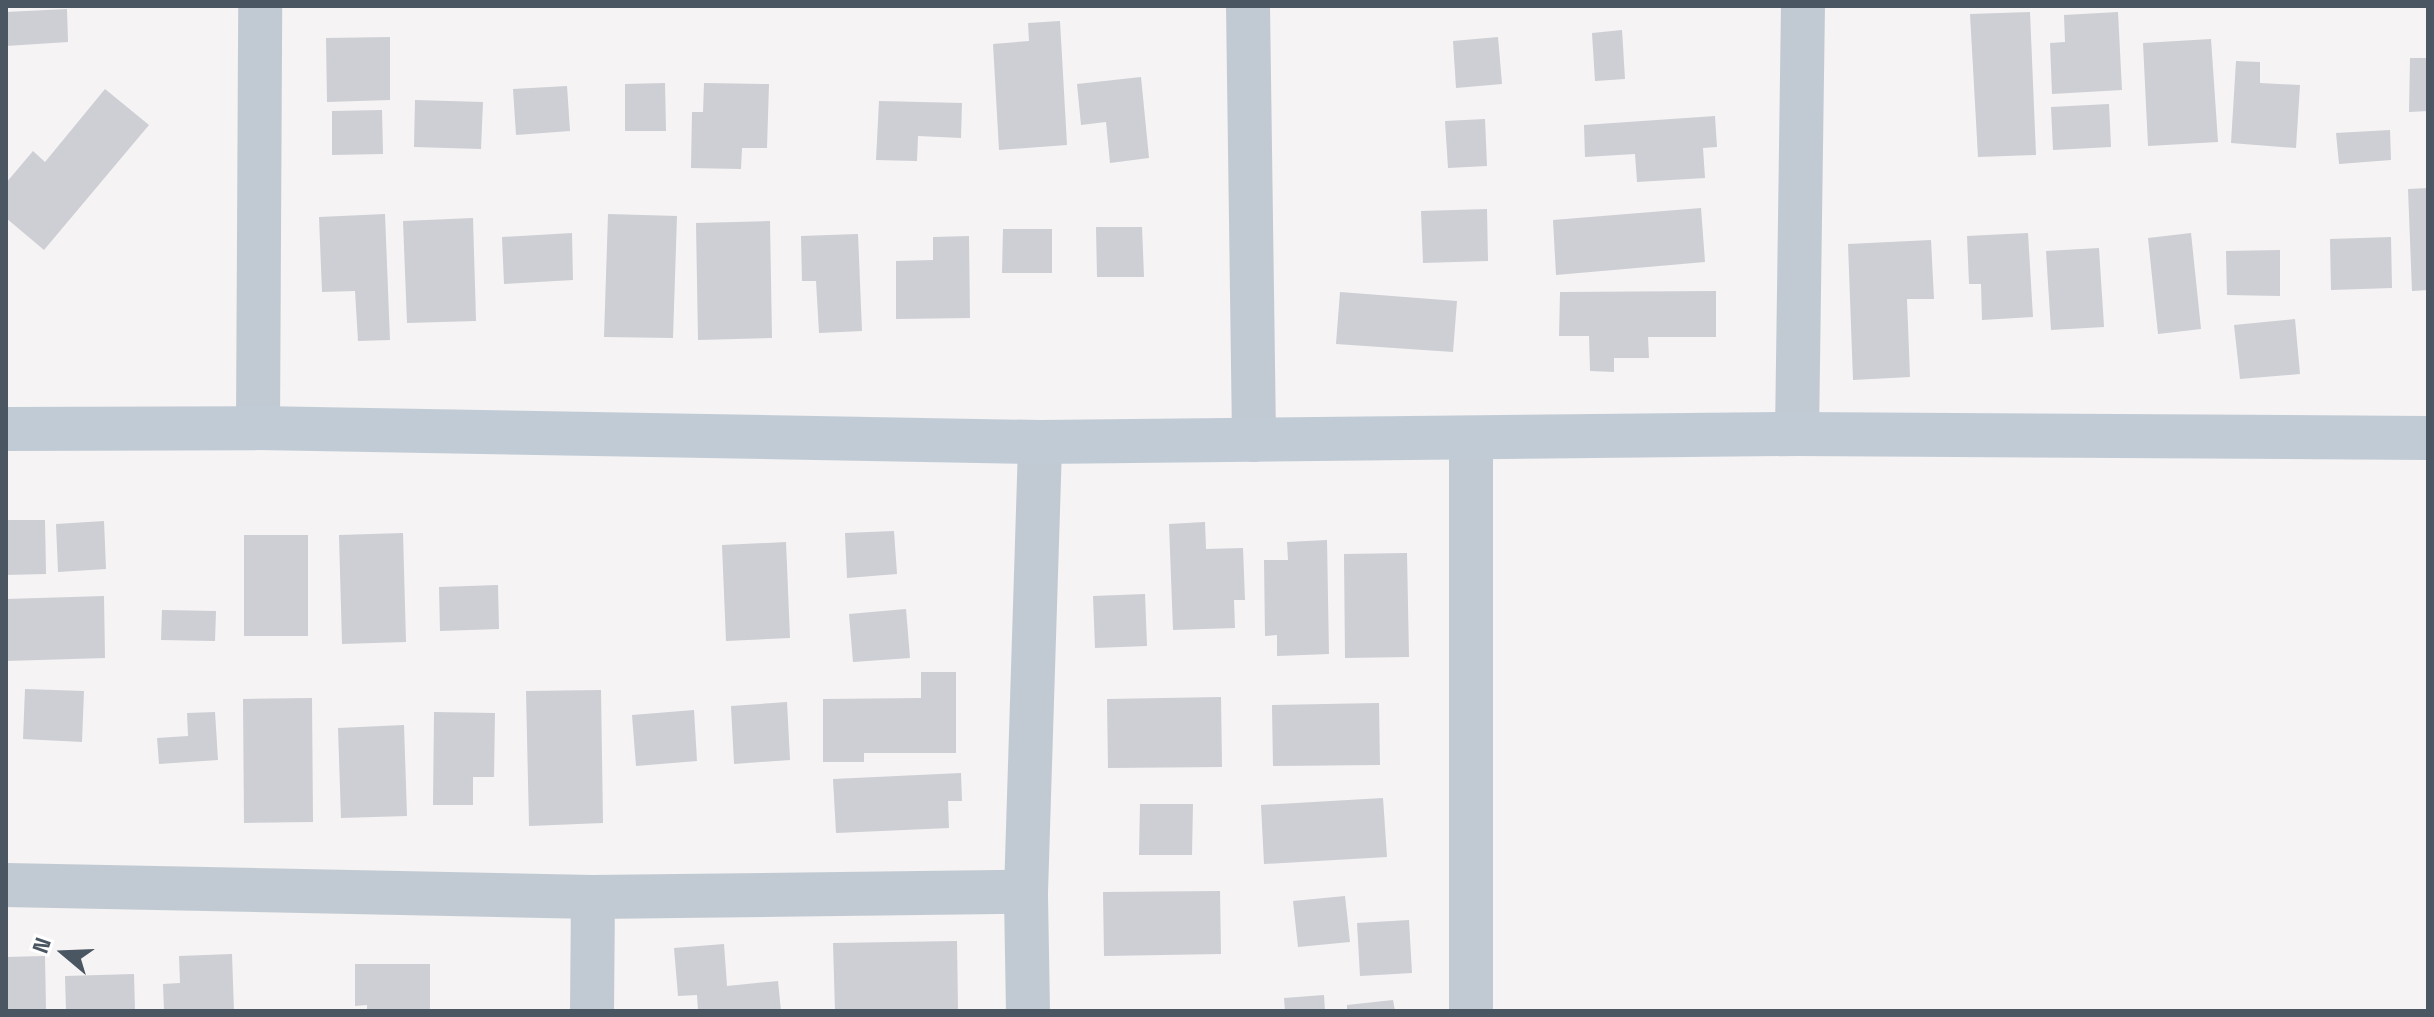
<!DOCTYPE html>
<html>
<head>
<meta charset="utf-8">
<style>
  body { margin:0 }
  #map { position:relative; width:2434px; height:1017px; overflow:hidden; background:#f5f3f3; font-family:"Space Grotesk",sans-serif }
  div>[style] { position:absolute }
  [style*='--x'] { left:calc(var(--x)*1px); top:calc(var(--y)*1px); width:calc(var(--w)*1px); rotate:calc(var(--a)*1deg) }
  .building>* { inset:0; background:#cdcfd5 }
  .street>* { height:44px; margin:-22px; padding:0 22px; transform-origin:22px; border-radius:22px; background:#c1cad2 }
  .secondary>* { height:44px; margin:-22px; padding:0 22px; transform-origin:22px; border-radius:22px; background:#c1cbd6 }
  span { translate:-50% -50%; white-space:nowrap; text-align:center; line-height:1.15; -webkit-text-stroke:8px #fff; paint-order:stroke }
  .frame { position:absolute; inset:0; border:8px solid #4a5661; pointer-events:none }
  .north { position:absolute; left:24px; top:913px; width:80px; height:80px; -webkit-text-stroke:6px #fff; paint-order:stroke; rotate:289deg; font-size:22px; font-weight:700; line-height:32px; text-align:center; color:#4a5661 }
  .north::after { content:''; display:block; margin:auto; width:28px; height:36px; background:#4a5661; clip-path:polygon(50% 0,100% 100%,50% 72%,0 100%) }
</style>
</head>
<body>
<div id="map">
  <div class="building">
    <div style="clip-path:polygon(67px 9px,68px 42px,6px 46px,6px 12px)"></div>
    <div style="clip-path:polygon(2030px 12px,2036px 155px,1978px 157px,1970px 14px)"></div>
    <div style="clip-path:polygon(2118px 12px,2122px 90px,2052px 94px,2050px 43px,2065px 42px,2064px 15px)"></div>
    <div style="clip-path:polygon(1060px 21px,1067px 145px,999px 150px,993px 44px,1029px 41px,1028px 23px)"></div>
    <div style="clip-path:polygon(1622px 30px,1625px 79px,1595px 81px,1592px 33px)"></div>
    <div style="clip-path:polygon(390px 37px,390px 100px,327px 102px,326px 38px)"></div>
    <div style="clip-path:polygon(1498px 37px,1502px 84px,1456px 88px,1453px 41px)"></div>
    <div style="clip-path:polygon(2211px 39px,2218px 142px,2148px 146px,2143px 43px)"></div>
    <div style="clip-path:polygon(2410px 58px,2428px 58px,2428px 111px,2409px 112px)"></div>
    <div style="clip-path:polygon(2236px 61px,2260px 62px,2260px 83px,2300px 85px,2296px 148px,2231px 143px)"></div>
    <div style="clip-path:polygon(1141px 77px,1149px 158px,1110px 163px,1106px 122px,1081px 125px,1077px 84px)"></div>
    <div style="clip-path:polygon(665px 83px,666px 131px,625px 131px,625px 84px)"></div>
    <div style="clip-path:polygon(704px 83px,769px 84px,767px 148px,742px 148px,741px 169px,691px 168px,692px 112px,703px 112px)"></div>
    <div style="clip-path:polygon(567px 86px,570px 131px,516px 135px,513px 89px)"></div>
    <div style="clip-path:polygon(105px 89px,149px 125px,44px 250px,6px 218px,6px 183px,33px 151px,45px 162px)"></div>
    <div style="clip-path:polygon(415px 100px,483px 102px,481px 149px,414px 147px)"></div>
    <div style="clip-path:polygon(879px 101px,962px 103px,961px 138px,918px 136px,917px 161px,876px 160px)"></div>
    <div style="clip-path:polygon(2109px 104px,2111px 147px,2053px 150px,2051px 107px)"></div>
    <div style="clip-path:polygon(382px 110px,383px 154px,332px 155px,332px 111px)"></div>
    <div style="clip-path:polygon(1715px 116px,1717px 147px,1703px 148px,1705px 178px,1637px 182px,1635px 154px,1585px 157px,1584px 125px)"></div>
    <div style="clip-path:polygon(1485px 119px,1487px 166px,1448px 168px,1445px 121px)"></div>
    <div style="clip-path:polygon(2390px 130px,2391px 160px,2339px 164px,2336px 133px)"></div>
    <div style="clip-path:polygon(2428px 188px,2428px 290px,2412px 291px,2408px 189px)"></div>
    <div style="clip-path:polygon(1701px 208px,1705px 262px,1556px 275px,1553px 220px)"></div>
    <div style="clip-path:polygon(1487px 209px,1488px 261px,1423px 263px,1421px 211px)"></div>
    <div style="clip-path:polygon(385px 214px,390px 340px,358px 341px,355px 291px,322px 292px,319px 217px)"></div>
    <div style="clip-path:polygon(608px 214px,677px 216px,673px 338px,604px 337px)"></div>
    <div style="clip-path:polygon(473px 218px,476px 321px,407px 323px,403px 221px)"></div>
    <div style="clip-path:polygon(770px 221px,772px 338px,698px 340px,696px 223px)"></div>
    <div style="clip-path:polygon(1096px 227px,1142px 227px,1144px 277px,1097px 277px)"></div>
    <div style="clip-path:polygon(1003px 229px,1052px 229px,1052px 273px,1002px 273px)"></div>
    <div style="clip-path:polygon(572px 233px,573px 280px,504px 284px,502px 237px)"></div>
    <div style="clip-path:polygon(2028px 233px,2033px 317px,1982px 320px,1981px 284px,1969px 284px,1967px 236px)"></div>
    <div style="clip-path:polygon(2191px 233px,2201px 329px,2158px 334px,2148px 238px)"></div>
    <div style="clip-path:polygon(858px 234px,862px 331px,819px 333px,816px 281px,802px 281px,801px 236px)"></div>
    <div style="clip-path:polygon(969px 236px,970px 318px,896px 319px,896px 261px,933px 260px,933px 237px)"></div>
    <div style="clip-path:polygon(2391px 237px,2392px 288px,2331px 290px,2330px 239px)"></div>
    <div style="clip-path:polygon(1931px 240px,1934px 299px,1907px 299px,1910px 377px,1853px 380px,1848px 244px)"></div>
    <div style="clip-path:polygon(2099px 248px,2104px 327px,2051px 330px,2046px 251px)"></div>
    <div style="clip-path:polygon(2280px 250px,2280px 296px,2227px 295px,2226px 251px)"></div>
    <div style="clip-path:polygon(1716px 291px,1716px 337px,1648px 337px,1649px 358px,1614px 358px,1614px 372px,1590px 371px,1589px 336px,1559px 336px,1560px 292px)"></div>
    <div style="clip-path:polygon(1340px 292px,1457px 301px,1453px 352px,1336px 344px)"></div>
    <div style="clip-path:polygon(2295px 319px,2300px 374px,2240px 379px,2234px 325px)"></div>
    <div style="clip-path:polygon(6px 520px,45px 520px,46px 574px,6px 575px)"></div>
    <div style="clip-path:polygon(104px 521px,106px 569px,58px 572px,56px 524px)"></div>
    <div style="clip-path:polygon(1205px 522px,1206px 549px,1243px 548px,1245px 600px,1234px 600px,1235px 628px,1173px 630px,1169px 524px)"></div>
    <div style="clip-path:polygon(894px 531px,897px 574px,847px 578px,845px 533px)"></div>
    <div style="clip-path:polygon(403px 533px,406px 642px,342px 644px,339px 535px)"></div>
    <div style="clip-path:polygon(244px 535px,308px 535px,308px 636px,244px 636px)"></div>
    <div style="clip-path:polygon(1327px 540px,1329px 654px,1277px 656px,1277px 635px,1265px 636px,1264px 560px,1288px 560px,1287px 542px)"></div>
    <div style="clip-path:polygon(786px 542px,790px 638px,726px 641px,722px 545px)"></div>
    <div style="clip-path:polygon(1407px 553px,1409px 657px,1345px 658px,1344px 554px)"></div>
    <div style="clip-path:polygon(498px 585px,499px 629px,440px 631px,439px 587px)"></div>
    <div style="clip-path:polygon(1145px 594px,1147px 646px,1095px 648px,1093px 596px)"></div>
    <div style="clip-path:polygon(104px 596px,105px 658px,6px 661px,6px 599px)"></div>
    <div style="clip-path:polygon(906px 609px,910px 658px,853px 662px,849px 614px)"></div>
    <div style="clip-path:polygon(162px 610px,216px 611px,215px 641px,161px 640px)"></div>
    <div style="clip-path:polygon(921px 672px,956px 672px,956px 753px,864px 753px,864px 762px,823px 762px,823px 699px,921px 698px)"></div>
    <div style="clip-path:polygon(25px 689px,84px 691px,82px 742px,23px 739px)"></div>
    <div style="clip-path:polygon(601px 690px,603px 823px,529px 826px,526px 691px)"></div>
    <div style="clip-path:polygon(1221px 697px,1222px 767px,1108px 768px,1107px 699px)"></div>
    <div style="clip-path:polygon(312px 698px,313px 822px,244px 823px,243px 699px)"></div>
    <div style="clip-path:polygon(787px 702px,790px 760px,734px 764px,731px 706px)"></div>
    <div style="clip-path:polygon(1379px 703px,1380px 765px,1273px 766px,1272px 705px)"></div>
    <div style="clip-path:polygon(694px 710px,697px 761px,636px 766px,632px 715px)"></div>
    <div style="clip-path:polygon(215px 712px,218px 760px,159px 764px,157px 738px,188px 736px,187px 713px)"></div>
    <div style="clip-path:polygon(434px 712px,495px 713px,494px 777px,473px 777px,473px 805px,433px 805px)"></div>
    <div style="clip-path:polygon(404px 725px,407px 816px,341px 818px,338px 728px)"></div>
    <div style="clip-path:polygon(961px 773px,962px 801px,948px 801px,949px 828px,836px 833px,833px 779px)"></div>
    <div style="clip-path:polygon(1383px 798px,1387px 857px,1264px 864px,1261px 805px)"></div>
    <div style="clip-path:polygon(1140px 804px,1193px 804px,1192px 855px,1139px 855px)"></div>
    <div style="clip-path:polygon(1220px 891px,1221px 954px,1104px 956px,1103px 892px)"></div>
    <div style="clip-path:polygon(1345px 896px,1350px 942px,1298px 947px,1293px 901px)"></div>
    <div style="clip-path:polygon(1409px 920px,1412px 973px,1360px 976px,1357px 923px)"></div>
    <div style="clip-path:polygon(957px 941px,958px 1011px,835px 1011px,833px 943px)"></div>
    <div style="clip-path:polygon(724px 944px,727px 986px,778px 981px,781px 1011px,698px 1011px,697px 995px,678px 996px,674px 948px)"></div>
    <div style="clip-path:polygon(232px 954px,234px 1011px,164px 1011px,163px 984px,180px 983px,179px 956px)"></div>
    <div style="clip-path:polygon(45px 956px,46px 1011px,6px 1011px,6px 957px)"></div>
    <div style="clip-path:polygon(355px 964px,430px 964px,430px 1011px,367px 1011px,367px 1005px,355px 1006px)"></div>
    <div style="clip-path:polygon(134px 974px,135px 1011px,66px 1011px,65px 976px)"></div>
    <div style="clip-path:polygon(1324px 995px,1325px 1011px,1285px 1011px,1284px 998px)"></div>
    <div style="clip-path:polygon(1393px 1000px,1395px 1011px,1347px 1011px,1347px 1005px)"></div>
  </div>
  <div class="street">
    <div style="--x:1248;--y:6;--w:434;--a:89.2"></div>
    <div style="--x:258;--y:428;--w:422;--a:-89.7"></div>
    <div style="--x:1797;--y:434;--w:428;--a:-89.2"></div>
    <div style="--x:6;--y:885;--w:587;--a:1.17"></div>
    <div style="--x:593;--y:897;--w:433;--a:-0.7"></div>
    <div style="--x:592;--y:1011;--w:114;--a:-89.5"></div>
    <div style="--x:1028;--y:1011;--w:119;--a:-91"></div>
    <div style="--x:1026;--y:892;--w:450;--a:-88.2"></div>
    <div style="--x:1471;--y:1011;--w:570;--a:-90"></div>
  </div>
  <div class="secondary">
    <div style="--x:6;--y:429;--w:252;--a:-0.2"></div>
    <div style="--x:258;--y:428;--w:782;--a:1.03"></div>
    <div style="--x:1040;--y:442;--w:757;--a:-0.61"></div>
    <div style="--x:1797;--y:434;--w:631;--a:0.36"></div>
  </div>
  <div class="frame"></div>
  <div class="north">N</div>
</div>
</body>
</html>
